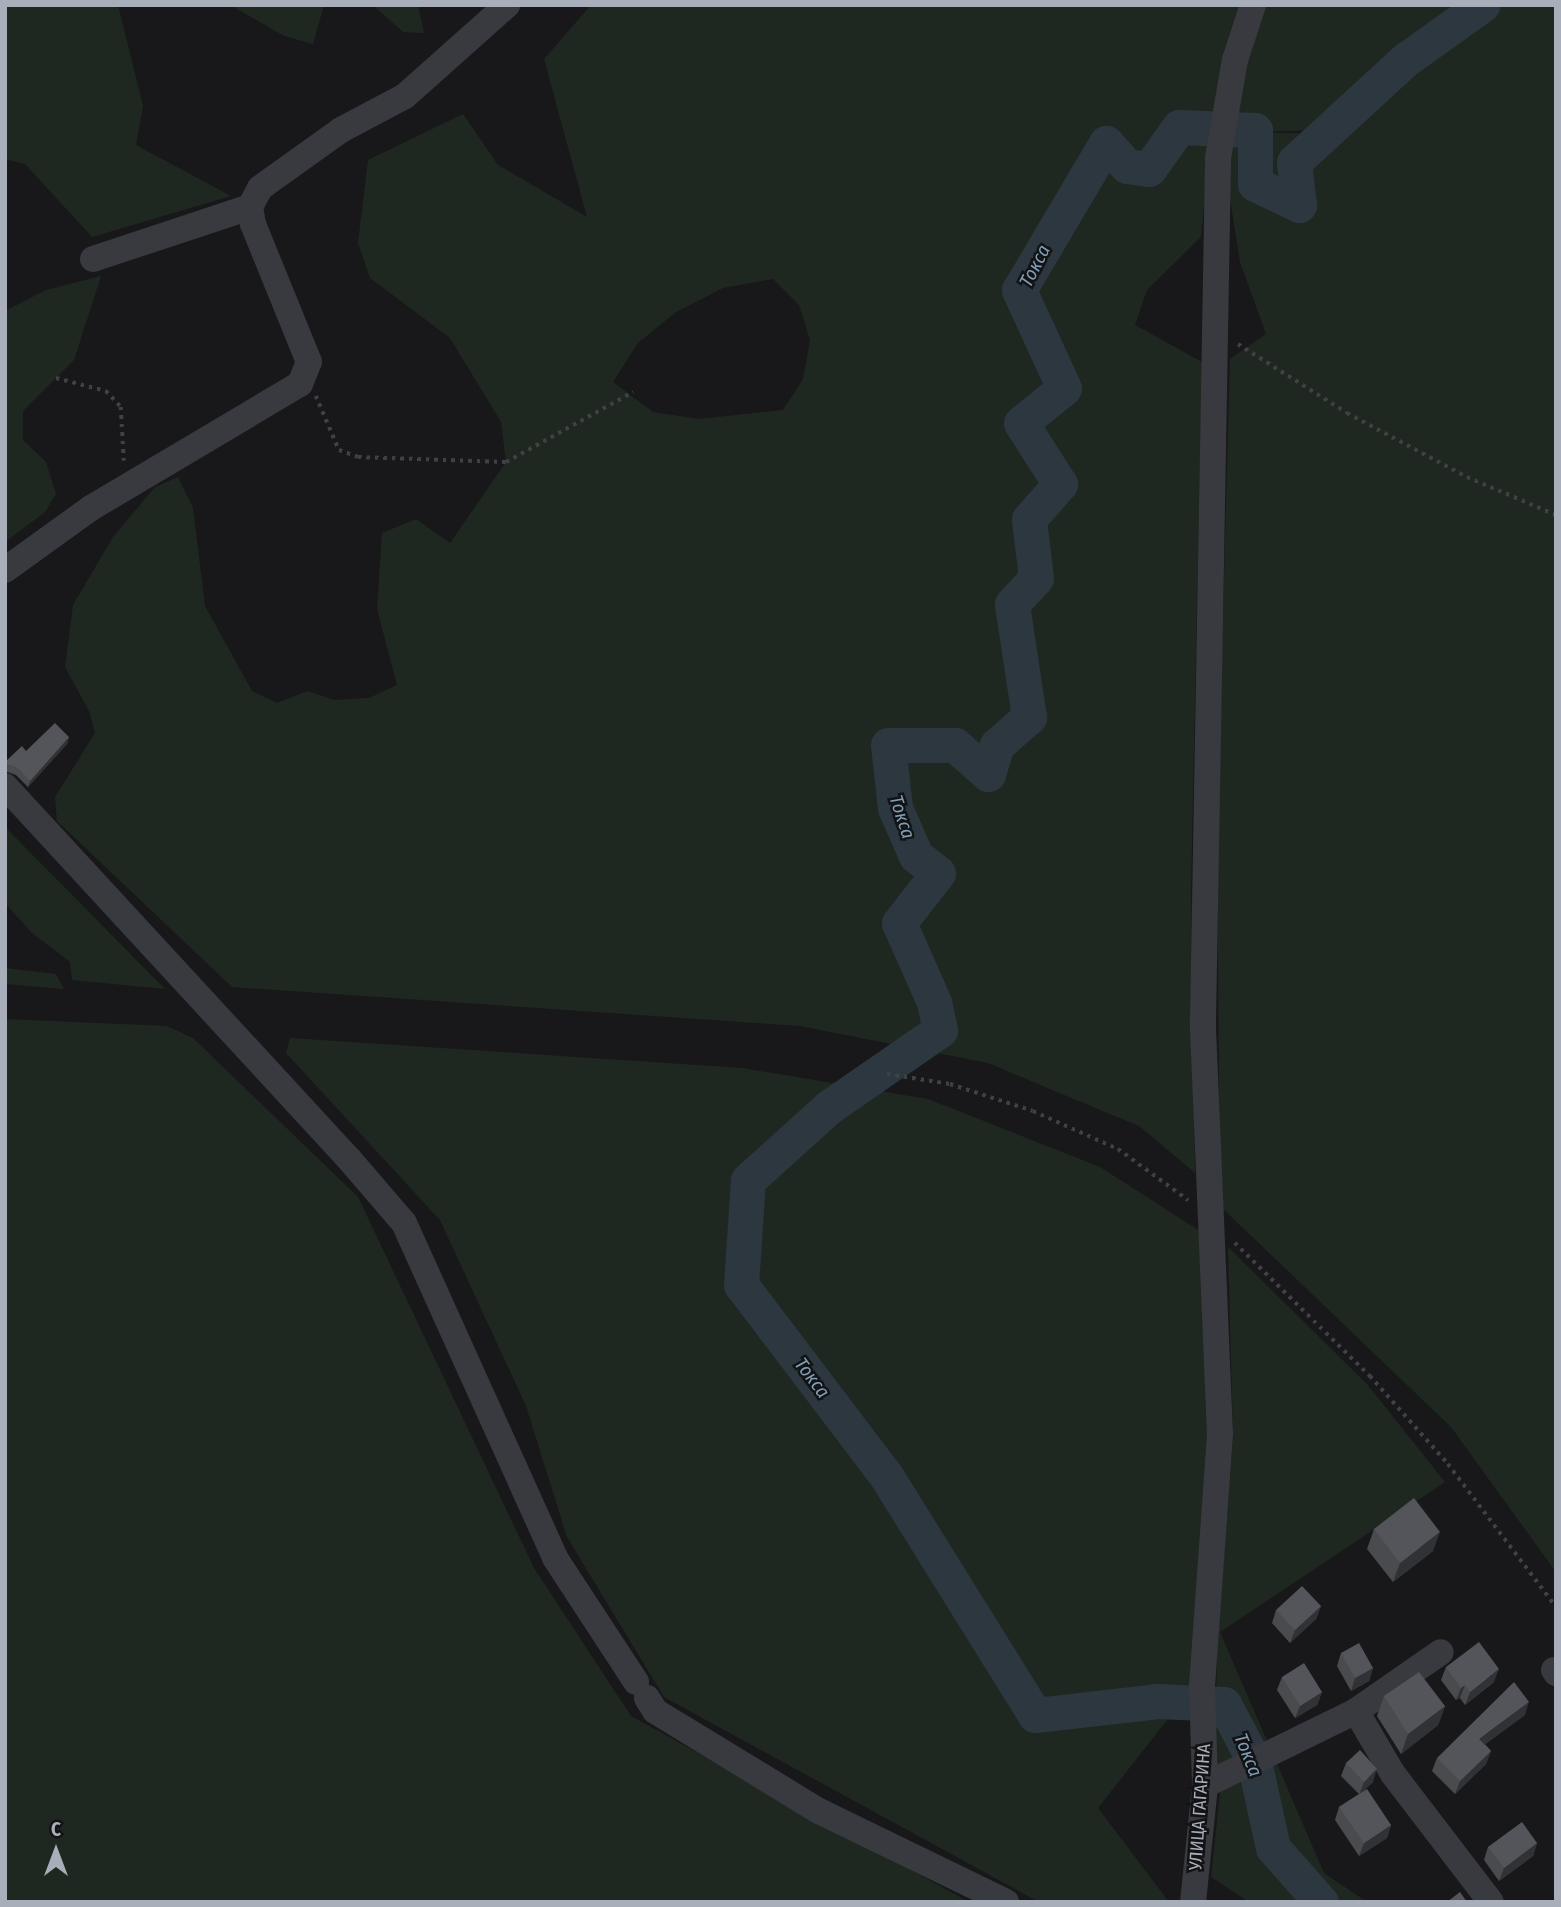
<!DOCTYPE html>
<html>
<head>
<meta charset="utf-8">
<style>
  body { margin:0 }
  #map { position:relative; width:1561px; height:1907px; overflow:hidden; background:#18181a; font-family:"Fira Sans Condensed",sans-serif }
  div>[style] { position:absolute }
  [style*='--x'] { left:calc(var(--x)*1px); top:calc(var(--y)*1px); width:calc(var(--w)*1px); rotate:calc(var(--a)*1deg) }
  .green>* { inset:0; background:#1f2820 }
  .river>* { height:35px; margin:-17.5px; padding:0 17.5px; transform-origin:17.5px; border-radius:17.5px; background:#2d373f }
  .path>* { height:3.5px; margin-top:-1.75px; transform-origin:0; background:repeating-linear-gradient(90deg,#3e4146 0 3.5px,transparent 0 8.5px) }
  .minor>* { height:26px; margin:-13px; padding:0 13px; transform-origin:13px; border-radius:13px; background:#383a3f }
  .wall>* { inset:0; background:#494b4f }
  .shaded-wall>* { inset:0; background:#313235 }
  .building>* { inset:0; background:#54555b }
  span { translate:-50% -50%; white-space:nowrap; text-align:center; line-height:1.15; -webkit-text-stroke:5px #131315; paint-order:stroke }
  .street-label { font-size:18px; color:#a9afba }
  .water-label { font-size:19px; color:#7f9eb7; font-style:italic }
  .frame { position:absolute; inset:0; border:7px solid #a9afba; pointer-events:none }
  .north { position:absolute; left:21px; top:1816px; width:70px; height:70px; -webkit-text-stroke:5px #131315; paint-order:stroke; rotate:0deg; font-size:19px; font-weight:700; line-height:28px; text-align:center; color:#a9afba }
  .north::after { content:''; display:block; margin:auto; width:24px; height:32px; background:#a9afba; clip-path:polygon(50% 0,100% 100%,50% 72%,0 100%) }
</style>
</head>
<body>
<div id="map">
  <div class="green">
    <div style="clip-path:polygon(5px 5px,118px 5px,143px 106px,136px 145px,231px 196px,92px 237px,25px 164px,5px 159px)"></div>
    <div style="clip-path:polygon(230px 5px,324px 5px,313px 44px,284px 36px)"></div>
    <div style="clip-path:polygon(373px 5px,418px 5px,424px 33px,403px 32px)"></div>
    <div style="clip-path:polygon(evenodd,591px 5px,1242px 5px,1209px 155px,1201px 237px,1147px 290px,1135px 325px,1202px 362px,1191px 890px,1195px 1173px,1139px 1126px,988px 1063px,800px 1026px,232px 987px,57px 821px,55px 797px,95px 733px,89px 711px,65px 667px,73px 605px,113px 537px,155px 487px,178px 477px,193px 508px,205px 606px,252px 691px,277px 703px,308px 691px,334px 700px,369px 698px,397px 685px,377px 609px,382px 533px,416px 519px,450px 543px,506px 462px,501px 422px,450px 338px,370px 278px,358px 243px,368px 160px,463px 114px,498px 165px,587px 217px,544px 59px,591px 5px,773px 279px,799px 305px,810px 340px,803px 379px,783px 410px,699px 419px,653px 412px,613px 382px,638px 343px,676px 312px,723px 288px,773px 279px)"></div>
    <div style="clip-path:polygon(1261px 5px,1474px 5px,1403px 58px,1327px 130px,1255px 132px,1331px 134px,1407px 63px,1488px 5px,1556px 7px,1556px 1572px,1451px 1427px,1220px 1206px,1217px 838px,1230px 359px,1266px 334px,1240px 262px,1224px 161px)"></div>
    <div style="clip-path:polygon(101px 276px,74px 360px,23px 411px,23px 440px,46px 462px,56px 494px,45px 512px,5px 542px,5px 311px,46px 290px)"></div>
    <div style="clip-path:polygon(5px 827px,165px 989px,72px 980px,70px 962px,31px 932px,5px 903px)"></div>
    <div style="clip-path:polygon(5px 968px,56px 974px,64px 989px,5px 984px)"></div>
    <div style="clip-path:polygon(5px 1019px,167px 1026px,193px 1038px,358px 1197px,534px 1568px,631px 1716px,969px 1902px,5px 1902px)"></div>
    <div style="clip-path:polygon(290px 1038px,742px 1068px,928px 1099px,1100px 1167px,1203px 1233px,1208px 1432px,1197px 1682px,1098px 1808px,1169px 1902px,1039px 1902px,664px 1697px,567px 1537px,526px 1406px,440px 1220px,286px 1053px)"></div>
    <div style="clip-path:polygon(1228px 1247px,1367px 1384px,1445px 1482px,1220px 1632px,1324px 1873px,1367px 1902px,1249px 1902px,1211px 1877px,1220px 1793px,1215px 1754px,1217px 1651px,1233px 1436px)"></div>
  </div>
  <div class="river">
    <div style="--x:1321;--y:1902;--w:72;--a:-131.6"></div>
    <div style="--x:1273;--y:1848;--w:89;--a:-102.3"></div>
    <div style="--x:1254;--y:1761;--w:64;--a:-117.8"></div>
    <div style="--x:1224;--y:1704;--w:66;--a:-177.4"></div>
    <div style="--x:1158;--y:1701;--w:124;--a:173.5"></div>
    <div style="--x:1035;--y:1715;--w:280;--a:-121.9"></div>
    <div style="--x:887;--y:1477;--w:241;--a:-127.2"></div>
    <div style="--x:741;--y:1285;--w:105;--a:-86.2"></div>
    <div style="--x:748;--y:1180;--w:109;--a:-42"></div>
    <div style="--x:829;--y:1107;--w:135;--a:-34.7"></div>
    <div style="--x:940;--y:1030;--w:29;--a:-102"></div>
    <div style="--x:934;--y:1002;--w:86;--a:-113.9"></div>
    <div style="--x:899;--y:923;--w:63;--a:-52"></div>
    <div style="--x:938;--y:873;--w:28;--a:-142"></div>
    <div style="--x:916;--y:856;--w:52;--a:-113.6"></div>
    <div style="--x:895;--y:808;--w:63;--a:-96.3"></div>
    <div style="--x:888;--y:745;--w:67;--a:0"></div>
    <div style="--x:955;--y:745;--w:44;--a:41.3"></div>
    <div style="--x:988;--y:774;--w:30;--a:-73"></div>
    <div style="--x:997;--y:745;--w:43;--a:-41.2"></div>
    <div style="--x:1029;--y:717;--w:114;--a:-98.6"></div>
    <div style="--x:1012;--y:604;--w:35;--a:-47"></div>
    <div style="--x:1036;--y:578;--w:59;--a:-96.8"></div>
    <div style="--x:1029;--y:519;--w:47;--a:-48.5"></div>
    <div style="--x:1060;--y:484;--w:72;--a:-122.6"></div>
    <div style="--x:1021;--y:423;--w:55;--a:-39.1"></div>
    <div style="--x:1064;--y:388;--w:108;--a:-114.7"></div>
    <div style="--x:1019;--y:290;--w:171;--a:-59.4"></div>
    <div style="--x:1106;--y:143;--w:31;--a:48"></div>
    <div style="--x:1127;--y:166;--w:22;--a:8"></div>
    <div style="--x:1149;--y:169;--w:52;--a:-54.5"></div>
    <div style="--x:1179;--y:127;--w:76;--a:2.3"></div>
    <div style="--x:1255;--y:130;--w:54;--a:90"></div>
    <div style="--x:1255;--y:184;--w:49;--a:25.5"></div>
    <div style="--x:1299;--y:205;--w:43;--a:-96.6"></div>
    <div style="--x:1294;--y:162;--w:151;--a:-42.6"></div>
    <div style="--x:1405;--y:60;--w:95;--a:-35.5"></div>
  </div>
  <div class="path">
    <div style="--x:1238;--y:344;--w:129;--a:32.3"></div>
    <div style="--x:1347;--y:413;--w:136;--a:28.1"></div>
    <div style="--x:1467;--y:477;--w:97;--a:23.1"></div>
    <div style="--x:56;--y:378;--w:52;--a:14.6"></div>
    <div style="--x:106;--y:391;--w:22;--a:47"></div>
    <div style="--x:121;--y:407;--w:54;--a:86.8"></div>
    <div style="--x:316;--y:396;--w:59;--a:66.9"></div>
    <div style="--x:339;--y:450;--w:20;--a:20"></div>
    <div style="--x:358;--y:457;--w:148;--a:1.9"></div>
    <div style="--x:506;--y:462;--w:145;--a:-28.9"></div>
    <div style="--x:887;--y:1074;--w:64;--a:9"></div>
    <div style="--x:950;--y:1084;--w:87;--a:18"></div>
    <div style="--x:1033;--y:1111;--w:93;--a:24.1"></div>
    <div style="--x:1118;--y:1149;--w:87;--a:36.1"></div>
    <div style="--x:1235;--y:1243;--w:190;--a:44.6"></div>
    <div style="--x:1370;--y:1376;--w:118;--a:48.4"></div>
    <div style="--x:1448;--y:1464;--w:179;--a:52.9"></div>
    <div style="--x:150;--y:1902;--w:56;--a:0"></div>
  </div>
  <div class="minor">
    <div style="--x:93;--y:259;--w:165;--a:-18.3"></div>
    <div style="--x:5;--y:570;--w:106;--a:-35.8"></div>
    <div style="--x:91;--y:508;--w:243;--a:-30.7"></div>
    <div style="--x:300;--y:384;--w:24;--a:-68"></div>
    <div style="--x:309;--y:362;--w:149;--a:-112.1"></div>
    <div style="--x:253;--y:224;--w:17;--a:-100"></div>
    <div style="--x:250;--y:207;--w:21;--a:-62"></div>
    <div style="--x:260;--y:188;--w:100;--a:-35.6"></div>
    <div style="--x:341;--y:130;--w:72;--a:-28"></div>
    <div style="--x:405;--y:96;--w:137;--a:-41.7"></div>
    <div style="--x:5;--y:786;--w:507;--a:47.32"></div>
    <div style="--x:349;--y:1159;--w:84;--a:49.3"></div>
    <div style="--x:404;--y:1223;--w:367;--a:65.7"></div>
    <div style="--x:555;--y:1558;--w:148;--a:56.8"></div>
    <div style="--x:1554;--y:1670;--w:4;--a:56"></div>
    <div style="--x:647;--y:1698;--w:15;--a:58"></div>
    <div style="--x:655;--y:1711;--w:192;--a:31.4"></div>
    <div style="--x:819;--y:1811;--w:208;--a:25.9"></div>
    <div style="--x:1356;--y:1711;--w:103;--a:-34.8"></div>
    <div style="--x:1205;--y:1785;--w:168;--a:-26.1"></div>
    <div style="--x:1356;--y:1711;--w:73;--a:59.6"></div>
    <div style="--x:1393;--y:1774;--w:161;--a:52.6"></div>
    <div style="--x:1193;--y:1902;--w:118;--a:-84.1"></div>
    <div style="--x:1205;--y:1785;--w:99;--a:-91.7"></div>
    <div style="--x:1202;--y:1686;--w:253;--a:-85.9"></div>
    <div style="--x:1220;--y:1434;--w:413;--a:-92.4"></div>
    <div style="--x:1203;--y:1021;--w:863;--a:-89"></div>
    <div style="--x:1218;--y:158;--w:99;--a:-80.2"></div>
    <div style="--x:1235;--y:60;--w:58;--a:-71.9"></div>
  </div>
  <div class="wall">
    <div style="clip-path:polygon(69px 737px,67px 744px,28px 787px,16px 775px,5px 771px,5px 762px,26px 751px)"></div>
    <div style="clip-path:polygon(1374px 1529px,1433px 1551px,1393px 1582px,1367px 1549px)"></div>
    <div style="clip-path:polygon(1321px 1606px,1316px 1619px,1290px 1643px,1272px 1623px,1276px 1610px)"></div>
    <div style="clip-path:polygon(1341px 1653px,1373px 1668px,1369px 1681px,1351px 1691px,1337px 1666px)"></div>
    <div style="clip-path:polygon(1446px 1667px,1494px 1682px,1465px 1705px,1460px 1698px,1456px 1700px,1441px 1680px)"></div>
    <div style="clip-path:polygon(1282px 1677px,1322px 1692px,1317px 1705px,1295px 1718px,1277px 1690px)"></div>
    <div style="clip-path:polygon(1384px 1696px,1445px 1706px,1438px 1725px,1401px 1754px,1377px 1716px)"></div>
    <div style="clip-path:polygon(1525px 1715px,1485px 1744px,1491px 1751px,1486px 1764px,1455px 1794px,1432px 1771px,1437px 1758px)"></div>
    <div style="clip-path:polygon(1346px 1763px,1373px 1782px,1362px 1792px,1391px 1825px,1387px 1838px,1359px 1856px,1335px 1820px,1339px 1807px,1359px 1794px,1341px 1776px)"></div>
    <div style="clip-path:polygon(1537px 1843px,1533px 1856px,1499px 1881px,1484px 1860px,1488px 1847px)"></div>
  </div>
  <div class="shaded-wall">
    <div style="clip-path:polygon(69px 737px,67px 744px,28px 787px,30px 781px)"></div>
    <div style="clip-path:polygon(1440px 1532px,1433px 1551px,1393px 1582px,1400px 1563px)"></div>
    <div style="clip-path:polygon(1321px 1606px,1316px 1619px,1290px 1643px,1295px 1630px)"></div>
    <div style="clip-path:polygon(1373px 1668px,1369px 1681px,1351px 1691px,1355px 1678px)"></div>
    <div style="clip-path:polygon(1499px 1669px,1494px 1682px,1465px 1705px,1470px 1692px)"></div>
    <div style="clip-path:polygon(1465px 1685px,1460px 1698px,1456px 1700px,1461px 1688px)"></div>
    <div style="clip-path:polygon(1322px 1692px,1317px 1705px,1295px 1718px,1300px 1706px)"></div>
    <div style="clip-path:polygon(1529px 1702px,1525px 1715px,1475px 1752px,1479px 1739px)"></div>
    <div style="clip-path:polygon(1445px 1706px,1438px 1725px,1401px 1754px,1408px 1734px)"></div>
    <div style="clip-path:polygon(1491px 1751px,1486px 1764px,1455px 1794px,1460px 1781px)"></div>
    <div style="clip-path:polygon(1377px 1769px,1373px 1782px,1359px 1795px,1364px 1782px)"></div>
    <div style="clip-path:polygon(1391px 1825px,1387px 1838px,1359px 1856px,1364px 1843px)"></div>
    <div style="clip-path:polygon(1537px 1843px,1533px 1856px,1499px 1881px,1504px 1868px)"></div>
  </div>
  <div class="building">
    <div style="clip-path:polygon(55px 723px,69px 737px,30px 781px,18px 768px,5px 763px,5px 762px,22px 746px,26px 751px)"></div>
    <div style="clip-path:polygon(1414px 1498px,1440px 1532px,1400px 1563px,1374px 1529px)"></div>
    <div style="clip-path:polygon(1302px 1586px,1321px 1606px,1295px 1630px,1276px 1610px)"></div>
    <div style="clip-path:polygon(1479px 1642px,1499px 1669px,1470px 1692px,1465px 1685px,1461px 1688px,1446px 1667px)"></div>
    <div style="clip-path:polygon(1359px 1643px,1373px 1668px,1355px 1678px,1341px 1653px)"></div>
    <div style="clip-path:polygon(1304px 1663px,1322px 1692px,1300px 1706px,1282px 1677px)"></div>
    <div style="clip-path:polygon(1419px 1672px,1445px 1706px,1408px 1734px,1384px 1696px)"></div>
    <div style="clip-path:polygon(1514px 1682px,1529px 1702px,1479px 1739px,1491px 1751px,1460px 1781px,1437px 1758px)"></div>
    <div style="clip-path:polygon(1360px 1750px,1377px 1769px,1364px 1782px,1346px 1763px)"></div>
    <div style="clip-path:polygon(1367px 1789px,1391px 1825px,1364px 1843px,1339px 1807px)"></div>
    <div style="clip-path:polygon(1522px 1822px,1537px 1843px,1504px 1868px,1488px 1847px)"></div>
    <div style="clip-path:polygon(1460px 1892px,1467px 1902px,1447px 1902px)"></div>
  </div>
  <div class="street-label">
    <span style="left:1200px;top:1807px;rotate:-86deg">УЛИЦА ГАГАРИНА</span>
  </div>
  <div class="water-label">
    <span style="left:1035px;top:266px;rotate:-63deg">Токса</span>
    <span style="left:902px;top:817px;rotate:72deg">Токса</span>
    <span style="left:812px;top:1378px;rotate:53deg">Токса</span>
    <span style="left:1248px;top:1755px;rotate:68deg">Токса</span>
  </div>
  <div class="frame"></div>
  <div class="north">С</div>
</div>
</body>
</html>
